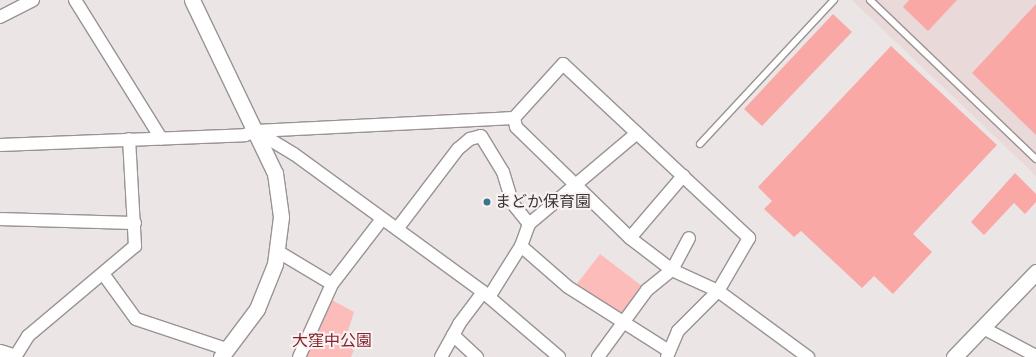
<!DOCTYPE html>
<html>
<head>
<meta charset="utf-8">
<style>
  body { margin:0 }
  #map { position:relative; width:1036px; height:357px; overflow:hidden; background:#ece5e5; font-family:"Alegreya Sans","Noto Sans JP",sans-serif }
  div>[style] { position:absolute }
  [style*='--x'] { left:calc(var(--x)*1px); top:calc(var(--y)*1px); width:calc(var(--w)*1px); rotate:calc(var(--a)*1deg) }
  .built>* { inset:0; background:#ead9d9 }
  .green>* { inset:0; background:#fcbcba }
  .building>* { inset:0; background:#f9a8a6 }
  .roads { filter:drop-shadow(1px 0 #9a9393) drop-shadow(-1px 0 #9a9393) drop-shadow(0 1px #9a9393) drop-shadow(0 -1px #9a9393) }
  .service>* { height:6px; margin:-3px; padding:0 3px; transform-origin:3px; border-radius:3px; background:#fff }
  .minor>* { height:12px; margin:-6px; padding:0 6px; transform-origin:6px; border-radius:6px; background:#fff }
  .tertiary>* { height:15px; margin:-7.5px; padding:0 7.5px; transform-origin:7.5px; border-radius:7.5px; background:#fff }
  .secondary>* { height:17px; margin:-8.5px; padding:0 8.5px; transform-origin:8.5px; border-radius:8.5px; background:#fff }
  .dots>* { width:11px; height:11px; translate:-50% -50%; box-sizing:border-box; border:2px solid #faf2f2; border-radius:50% }
  span { translate:-50% -50%; white-space:nowrap; text-align:center; line-height:1.15; -webkit-text-stroke:4px #faf2f2; paint-order:stroke }
  .poi-label { font-size:16px; color:#393636 }
  .left { translate:0 -50%; text-align:left }
  .park-label { font-size:16px; color:#81252b }
</style>
</head>
<body>
<div id="map">
  <div class="built">
    <div style="clip-path:polygon(852px 0,1036px 0,1036px 176px)"></div>
  </div>
  <div class="green">
    <div style="clip-path:polygon(600px 254px,642px 286px,622px 313px,616px 315px,576px 285px)"></div>
    <div style="clip-path:polygon(332px 300px,354px 312px,347px 334px,354px 350px,351px 357px,306px 357px)"></div>
  </div>
  <div class="building">
    <div style="clip-path:polygon(909px 0,957px 0,928px 31px,903px 7px)"></div>
    <div style="clip-path:polygon(1036px 4px,1036px 135px,972px 73px)"></div>
    <div style="clip-path:polygon(833px 14px,852px 32px,762px 126px,744px 109px)"></div>
    <div style="clip-path:polygon(891px 46px,997px 145px,913px 234px,932px 252px,893px 294px,874px 276px,862px 288px,801px 231px,794px 237px,764px 209px,772px 201px,758px 187px)"></div>
    <div style="clip-path:polygon(1015px 173px,1036px 194px,1036px 202px,1025px 214px,1014px 203px,984px 235px,971px 222px)"></div>
  </div>
  <div class="roads">
    <div class="service">
      <div style="--x:870;--y:0;--w:230;--a:43.8"></div>
      <div style="--x:700;--y:144;--w:197;--a:-47.1"></div>
    </div>
    <div class="minor">
      <div style="--x:75;--y:0;--w:163;--a:58.1"></div>
      <div style="--x:0;--y:17;--w:37;--a:-27"></div>
      <div style="--x:514;--y:118;--w:9;--a:77"></div>
      <div style="--x:516;--y:127;--w:159;--a:44.2"></div>
      <div style="--x:630;--y:238;--w:53;--a:37.3"></div>
      <div style="--x:672;--y:270;--w:51;--a:24.5"></div>
      <div style="--x:718;--y:291;--w:112;--a:36.3"></div>
      <div style="--x:256;--y:131;--w:44;--a:31.2"></div>
      <div style="--x:294;--y:154;--w:234;--a:36.1"></div>
      <div style="--x:483;--y:292;--w:100;--a:40.5"></div>
      <div style="--x:0;--y:145;--w:245;--a:-2.3"></div>
      <div style="--x:245;--y:135;--w:12;--a:-20"></div>
      <div style="--x:256;--y:131;--w:258;--a:-2.9"></div>
      <div style="--x:514;--y:118;--w:73;--a:-47.8"></div>
      <div style="--x:563;--y:64;--w:255;--a:43.1"></div>
      <div style="--x:749;--y:238;--w:61;--a:120.3"></div>
      <div style="--x:718;--y:291;--w:57;--a:135"></div>
      <div style="--x:678;--y:331;--w:28;--a:113"></div>
      <div style="--x:1;--y:219;--w:134;--a:1.7"></div>
      <div style="--x:397;--y:229;--w:101;--a:-52.7"></div>
      <div style="--x:458;--y:149;--w:16;--a:-40"></div>
      <div style="--x:470;--y:139;--w:11;--a:-15"></div>
      <div style="--x:481;--y:136;--w:42;--a:58.6"></div>
      <div style="--x:503;--y:172;--w:34;--a:73"></div>
      <div style="--x:513;--y:204;--w:26;--a:51"></div>
      <div style="--x:630;--y:238;--w:82;--a:-49.5"></div>
      <div style="--x:521;--y:246;--w:62;--a:41.1"></div>
      <div style="--x:568;--y:287;--w:120;--a:32.4"></div>
      <div style="--x:277;--y:251;--w:64;--a:31"></div>
      <div style="--x:332;--y:284;--w:80;--a:114.3"></div>
      <div style="--x:104;--y:275;--w:54;--a:54"></div>
      <div style="--x:136;--y:319;--w:95;--a:18.4"></div>
      <div style="--x:332;--y:284;--w:82;--a:-52.4"></div>
      <div style="--x:489;--y:297;--w:60;--a:-57.9"></div>
      <div style="--x:521;--y:246;--w:23;--a:-70"></div>
      <div style="--x:529;--y:224;--w:141;--a:-40.1"></div>
      <div style="--x:983;--y:328;--w:60;--a:27.8"></div>
      <div style="--x:453;--y:335;--w:33;--a:43"></div>
      <div style="--x:15;--y:357;--w:25;--a:-58"></div>
      <div style="--x:28;--y:336;--w:140;--a:-40.1"></div>
      <div style="--x:135;--y:246;--w:107;--a:-93.2"></div>
      <div style="--x:441;--y:357;--w:38;--a:-61"></div>
      <div style="--x:459;--y:324;--w:40;--a:-53"></div>
      <div style="--x:598;--y:357;--w:83;--a:-53.8"></div>
      <div style="--x:647;--y:290;--w:32;--a:-39"></div>
      <div style="--x:672;--y:270;--w:36;--a:-62"></div>
    </div>
    <div class="tertiary">
      <div style="--x:192;--y:0;--w:192;--a:64.4"></div>
      <div style="--x:275;--y:173;--w:44;--a:82.2"></div>
      <div style="--x:281;--y:217;--w:47;--a:97.3"></div>
      <div style="--x:275;--y:264;--w:48;--a:111.8"></div>
      <div style="--x:257;--y:309;--w:60;--a:126.9"></div>
      <div style="--x:954;--y:357;--w:118;--a:-46"></div>
    </div>
    <div class="secondary">
      <div style="--x:0;--y:353;--w:13;--a:18"></div>
    </div>
  </div>
  <div class="dots">
    <div style="left:487px;top:202px;background:#39778c"></div>
  </div>
  <div class="poi-label">
    <span class="left" style="left:495px;top:202px">まどか保育園</span>
  </div>
  <div class="park-label">
    <span style="left:332px;top:341px">大窪中公園</span>
  </div>
</div>
</body>
</html>
